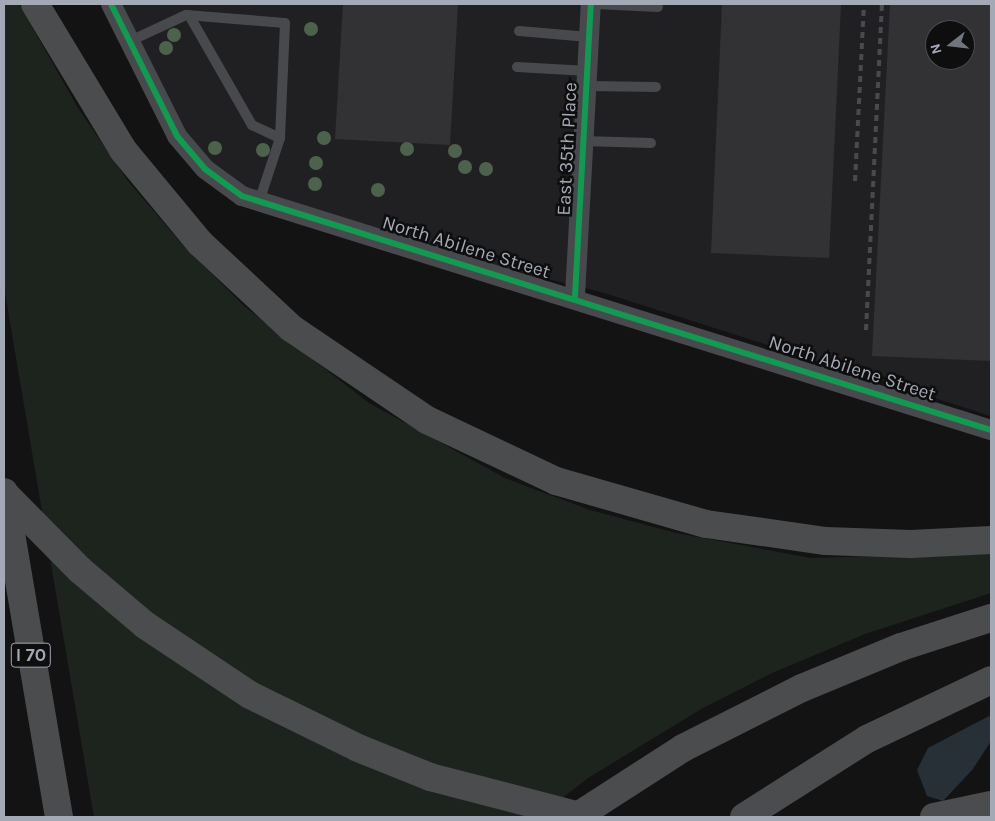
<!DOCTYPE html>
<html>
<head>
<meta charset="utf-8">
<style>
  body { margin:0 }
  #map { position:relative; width:995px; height:821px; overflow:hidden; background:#131314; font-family:Karla,sans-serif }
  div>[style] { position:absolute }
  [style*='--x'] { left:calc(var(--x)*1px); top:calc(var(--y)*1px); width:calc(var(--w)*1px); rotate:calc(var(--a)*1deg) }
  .built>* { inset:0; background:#202022 }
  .green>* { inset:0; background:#1d241e }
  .water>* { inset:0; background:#263036 }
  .building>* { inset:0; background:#323234 }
  .lane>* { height:10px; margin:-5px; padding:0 5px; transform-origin:5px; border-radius:5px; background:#47494d }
  .street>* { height:20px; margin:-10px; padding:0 10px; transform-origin:10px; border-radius:10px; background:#47494d }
  .highway>* { height:28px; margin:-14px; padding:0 14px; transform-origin:14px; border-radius:14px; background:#4a4c4e }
  .rail>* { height:4px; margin-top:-2px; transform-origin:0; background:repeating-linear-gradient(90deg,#484a4d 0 6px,transparent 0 11px) }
  .highway-bridge>* { height:28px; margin:-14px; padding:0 14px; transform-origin:14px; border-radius:14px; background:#4a4c4e }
  .cycleway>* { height:6px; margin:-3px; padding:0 3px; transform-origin:3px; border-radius:3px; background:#139951 }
  .trees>* { width:14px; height:14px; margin:-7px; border-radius:50%; background:#4c624c }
  span { translate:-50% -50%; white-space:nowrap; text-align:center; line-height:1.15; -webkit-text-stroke:5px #0e0e0f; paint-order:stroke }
  .shield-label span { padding:1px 4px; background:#0e0e0f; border:1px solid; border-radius:4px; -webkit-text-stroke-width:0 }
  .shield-label { font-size:18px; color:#a3aab6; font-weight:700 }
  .street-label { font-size:19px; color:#a3aab6 }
  .frame { position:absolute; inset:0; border:5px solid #a3aab6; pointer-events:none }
  .north { position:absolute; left:925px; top:20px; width:50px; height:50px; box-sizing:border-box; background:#0e0e0f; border:1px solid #4a4c52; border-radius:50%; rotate:254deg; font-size:14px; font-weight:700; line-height:20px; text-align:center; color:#a3aab6 }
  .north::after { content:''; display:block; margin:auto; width:18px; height:22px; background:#71757d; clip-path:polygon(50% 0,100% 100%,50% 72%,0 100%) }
</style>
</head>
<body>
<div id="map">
  <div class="built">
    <div style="clip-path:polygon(evenodd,111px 4px,991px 4px,991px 416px,601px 292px,373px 236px,239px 194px,188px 150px,111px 4px,935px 30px,965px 30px,965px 60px,935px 60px,935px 30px)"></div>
  </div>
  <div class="green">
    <div style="clip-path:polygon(4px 4px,19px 4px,78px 108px,128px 181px,182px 244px,244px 306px,369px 403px,505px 478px,590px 510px,676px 533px,811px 558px,991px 553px,991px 593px,865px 634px,772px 673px,703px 708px,588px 778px,538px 817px,94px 817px,4px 287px)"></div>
  </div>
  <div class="water">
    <div style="clip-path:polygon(991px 715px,991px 741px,973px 769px,943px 801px,927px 796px,917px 770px,928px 748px)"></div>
  </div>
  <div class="building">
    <div style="clip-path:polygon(343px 4px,458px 4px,450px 145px,335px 139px)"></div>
    <div style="clip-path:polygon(722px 4px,841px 4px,829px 258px,711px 253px)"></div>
    <div style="clip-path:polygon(evenodd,890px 4px,991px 4px,991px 361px,872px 356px,890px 4px,935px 30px,965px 30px,965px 60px,935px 60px,935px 30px)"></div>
  </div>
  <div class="lane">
    <div style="--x:595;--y:4;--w:63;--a:2.7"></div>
    <div style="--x:189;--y:15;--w:127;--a:60.2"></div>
    <div style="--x:252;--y:125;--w:31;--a:25"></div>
    <div style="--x:519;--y:31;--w:70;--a:4.9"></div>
    <div style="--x:130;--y:41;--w:62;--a:-24.9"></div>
    <div style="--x:186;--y:15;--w:99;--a:4.6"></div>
    <div style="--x:285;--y:23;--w:115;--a:92.5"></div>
    <div style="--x:280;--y:138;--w:67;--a:108.2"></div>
    <div style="--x:517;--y:67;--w:71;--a:3.2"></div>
    <div style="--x:587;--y:86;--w:69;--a:0.8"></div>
    <div style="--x:583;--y:141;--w:68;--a:1.7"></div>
  </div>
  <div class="street">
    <div style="--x:111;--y:4;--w:148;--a:63.4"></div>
    <div style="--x:177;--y:136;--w:43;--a:49.7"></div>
    <div style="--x:205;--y:169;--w:46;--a:36.1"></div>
    <div style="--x:242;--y:196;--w:785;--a:17.35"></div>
    <div style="--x:575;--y:296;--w:292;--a:-86.9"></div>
  </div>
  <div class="highway">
    <div style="--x:35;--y:4;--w:170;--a:58.9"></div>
    <div style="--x:123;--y:150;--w:121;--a:50.4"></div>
    <div style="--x:200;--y:243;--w:125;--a:43"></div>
    <div style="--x:291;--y:328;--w:164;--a:34.1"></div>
    <div style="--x:427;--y:420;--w:143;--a:25.3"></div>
    <div style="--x:556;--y:481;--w:156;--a:16"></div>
    <div style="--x:706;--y:524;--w:121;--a:8.1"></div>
    <div style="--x:826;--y:541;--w:85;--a:2"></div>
    <div style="--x:911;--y:544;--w:80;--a:-2.9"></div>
    <div style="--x:4;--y:492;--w:330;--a:80.4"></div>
    <div style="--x:576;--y:817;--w:127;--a:-32.8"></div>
    <div style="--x:683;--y:748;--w:133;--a:-26.8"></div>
    <div style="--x:802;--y:688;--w:107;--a:-22.5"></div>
    <div style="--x:901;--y:647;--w:95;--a:-17.9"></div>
    <div style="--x:744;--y:817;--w:146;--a:-32.4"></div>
    <div style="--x:867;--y:739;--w:137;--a:-25.4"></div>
    <div style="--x:934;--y:817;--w:58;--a:-11.9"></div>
  </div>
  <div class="rail">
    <div style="--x:855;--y:181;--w:177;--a:-87.1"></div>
    <div style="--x:866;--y:330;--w:326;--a:-87.2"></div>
  </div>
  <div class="highway-bridge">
    <div style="--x:4;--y:493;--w:108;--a:45.4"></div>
    <div style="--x:80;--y:570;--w:85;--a:40.2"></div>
    <div style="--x:145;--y:625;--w:126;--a:33.7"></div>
    <div style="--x:250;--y:695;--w:120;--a:26.1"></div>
    <div style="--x:358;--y:748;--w:78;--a:21.9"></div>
    <div style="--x:430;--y:777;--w:159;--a:14.6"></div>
  </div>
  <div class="cycleway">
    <div style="--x:111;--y:4;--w:148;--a:63.4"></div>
    <div style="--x:177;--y:136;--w:43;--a:49.7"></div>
    <div style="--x:205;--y:169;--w:46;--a:36.1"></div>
    <div style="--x:242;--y:196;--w:785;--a:17.35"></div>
    <div style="--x:575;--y:296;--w:292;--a:-86.9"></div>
  </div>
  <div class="trees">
    <div style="left:311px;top:29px"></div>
    <div style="left:174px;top:35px"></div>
    <div style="left:166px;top:48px"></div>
    <div style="left:324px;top:138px"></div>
    <div style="left:215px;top:148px"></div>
    <div style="left:407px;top:149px"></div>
    <div style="left:263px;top:150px"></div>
    <div style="left:455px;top:151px"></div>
    <div style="left:316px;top:163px"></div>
    <div style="left:465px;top:167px"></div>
    <div style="left:486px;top:169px"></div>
    <div style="left:315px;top:184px"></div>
    <div style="left:378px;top:190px"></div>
  </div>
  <div class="shield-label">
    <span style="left:31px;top:655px">I 70</span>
  </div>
  <div class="street-label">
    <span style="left:568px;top:149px;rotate:-87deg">East 35th Place</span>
    <span style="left:466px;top:248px;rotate:17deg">North Abilene Street</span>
    <span style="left:852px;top:369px;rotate:18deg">North Abilene Street</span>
  </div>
  <div class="frame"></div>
  <div class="north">N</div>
</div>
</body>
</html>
